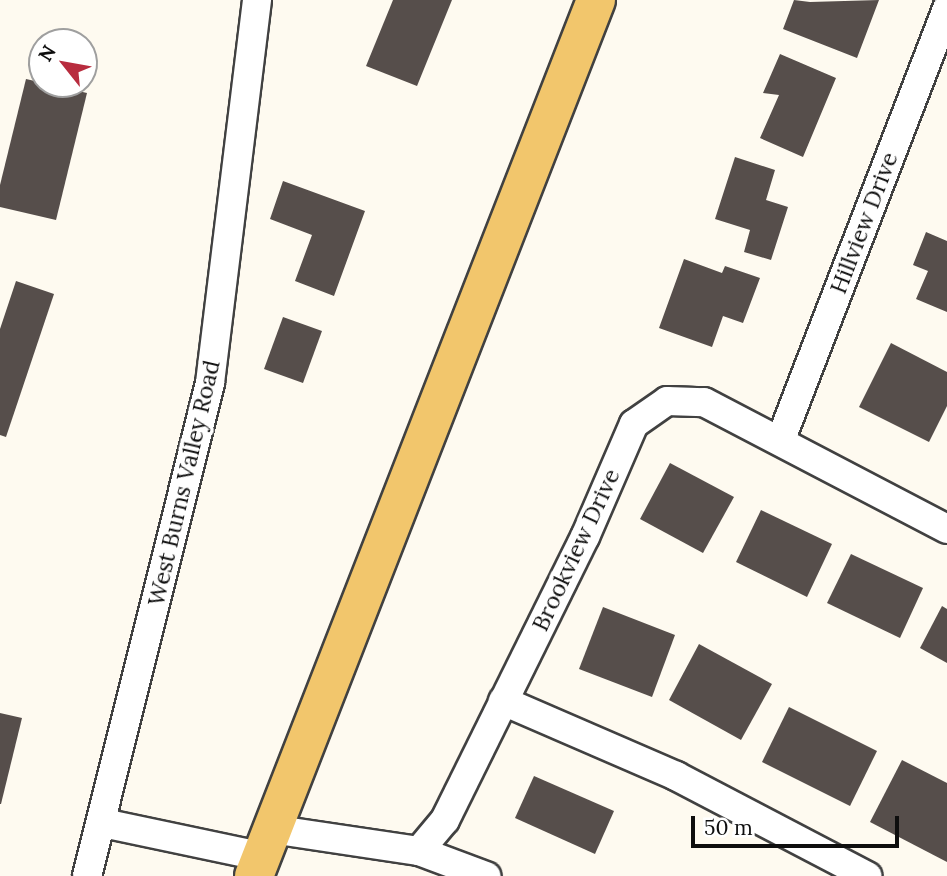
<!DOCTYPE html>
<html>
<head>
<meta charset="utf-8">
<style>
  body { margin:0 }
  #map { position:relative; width:947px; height:876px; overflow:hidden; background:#fefaf0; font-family:Lora,serif }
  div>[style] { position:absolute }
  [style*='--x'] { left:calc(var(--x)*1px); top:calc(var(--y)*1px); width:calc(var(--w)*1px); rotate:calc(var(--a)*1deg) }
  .building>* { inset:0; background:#564e4b }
  .roads { filter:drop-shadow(2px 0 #414141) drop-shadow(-2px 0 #414141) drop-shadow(0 2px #414141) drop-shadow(0 -2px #414141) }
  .street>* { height:28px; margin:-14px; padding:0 14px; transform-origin:14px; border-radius:14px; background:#fff }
  .primary>* { height:38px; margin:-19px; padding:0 19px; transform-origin:19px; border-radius:19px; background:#f2c66c }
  span { translate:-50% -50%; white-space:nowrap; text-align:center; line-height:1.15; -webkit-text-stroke:7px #fff; paint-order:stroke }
  .street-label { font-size:23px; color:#0e0e0e }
  .north { position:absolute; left:28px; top:28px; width:70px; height:70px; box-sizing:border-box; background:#fff; border:2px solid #9f9f9f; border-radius:50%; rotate:301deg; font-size:19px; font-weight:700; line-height:28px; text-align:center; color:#0e0e0e }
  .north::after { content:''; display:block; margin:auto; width:24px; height:32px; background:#b82c3e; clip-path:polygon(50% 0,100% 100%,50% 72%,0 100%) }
  .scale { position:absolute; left:691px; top:816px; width:208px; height:32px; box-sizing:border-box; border:4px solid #0e0e0e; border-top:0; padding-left:9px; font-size:21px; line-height:24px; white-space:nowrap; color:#0e0e0e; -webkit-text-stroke:5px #fff; paint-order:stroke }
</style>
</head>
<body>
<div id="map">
  <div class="building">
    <div style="clip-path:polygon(393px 0,452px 0,417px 86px,366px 66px)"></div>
    <div style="clip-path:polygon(794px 0,810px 2px,879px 0,857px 58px,783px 29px)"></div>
    <div style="clip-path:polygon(780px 54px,836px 78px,803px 157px,760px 138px,779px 95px,763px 93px)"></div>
    <div style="clip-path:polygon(26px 79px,87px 93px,56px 220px,0 207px,0 185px)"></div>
    <div style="clip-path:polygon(735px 157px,775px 170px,766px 200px,788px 207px,771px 260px,744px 252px,750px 230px,715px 219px)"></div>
    <div style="clip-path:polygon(283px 181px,365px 211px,334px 296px,295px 281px,312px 235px,270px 219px)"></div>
    <div style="clip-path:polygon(926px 232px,947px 241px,947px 312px,916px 299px,928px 271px,913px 265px)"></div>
    <div style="clip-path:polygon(684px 259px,722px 273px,725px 266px,760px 278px,743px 323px,723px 316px,712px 347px,659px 328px)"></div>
    <div style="clip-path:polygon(16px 281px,54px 294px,6px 437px,0 435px,0 329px)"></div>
    <div style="clip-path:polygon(283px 317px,322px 331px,303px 383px,264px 369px)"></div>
    <div style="clip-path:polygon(891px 343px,947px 372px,947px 406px,929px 442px,859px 407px)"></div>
    <div style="clip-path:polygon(670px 463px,734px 497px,703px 553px,640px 519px)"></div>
    <div style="clip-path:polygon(761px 510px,832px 544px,807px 597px,736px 562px)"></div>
    <div style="clip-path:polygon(851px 554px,923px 588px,900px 638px,827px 603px)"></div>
    <div style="clip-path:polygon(942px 606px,947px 609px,947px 663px,920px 648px)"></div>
    <div style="clip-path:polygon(603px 607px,675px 635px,652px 697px,579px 669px)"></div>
    <div style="clip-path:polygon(699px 644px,772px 684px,741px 740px,669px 700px)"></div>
    <div style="clip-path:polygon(789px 707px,877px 751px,850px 806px,762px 762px)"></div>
    <div style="clip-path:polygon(0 713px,22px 718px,1px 804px,0 804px)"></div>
    <div style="clip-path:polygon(902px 760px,947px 783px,947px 862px,870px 822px)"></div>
    <div style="clip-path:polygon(534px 776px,614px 811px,595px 854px,515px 818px)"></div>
  </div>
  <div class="roads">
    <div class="street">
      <div style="--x:781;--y:439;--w:462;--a:-68.9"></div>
      <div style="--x:503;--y:701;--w:189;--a:23.4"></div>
      <div style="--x:676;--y:776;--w:216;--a:27.6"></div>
      <div style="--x:103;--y:823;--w:160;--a:11.9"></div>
      <div style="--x:271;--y:829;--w:150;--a:8.5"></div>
      <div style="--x:419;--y:851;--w:40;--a:-50"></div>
      <div style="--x:445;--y:820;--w:316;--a:-63.7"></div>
      <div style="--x:585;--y:537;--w:123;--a:-66.6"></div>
      <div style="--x:634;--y:424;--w:40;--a:-34.9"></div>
      <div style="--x:667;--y:401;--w:37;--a:2"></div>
      <div style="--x:704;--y:402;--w:274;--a:27.6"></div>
      <div style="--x:419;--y:851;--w:72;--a:20.5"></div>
      <div style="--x:87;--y:876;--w:508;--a:-75.99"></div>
      <div style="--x:210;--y:383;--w:386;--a:-83"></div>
    </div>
    <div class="primary">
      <div style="--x:254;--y:876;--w:940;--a:-68.67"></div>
    </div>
  </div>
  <div class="street-label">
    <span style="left:864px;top:223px;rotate:-69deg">Hillview Drive</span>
    <span style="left:184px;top:483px;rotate:-77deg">West Burns Valley Road</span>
    <span style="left:576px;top:550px;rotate:-65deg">Brookview Drive</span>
  </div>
  <div class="north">N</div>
  <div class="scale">50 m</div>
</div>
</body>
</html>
